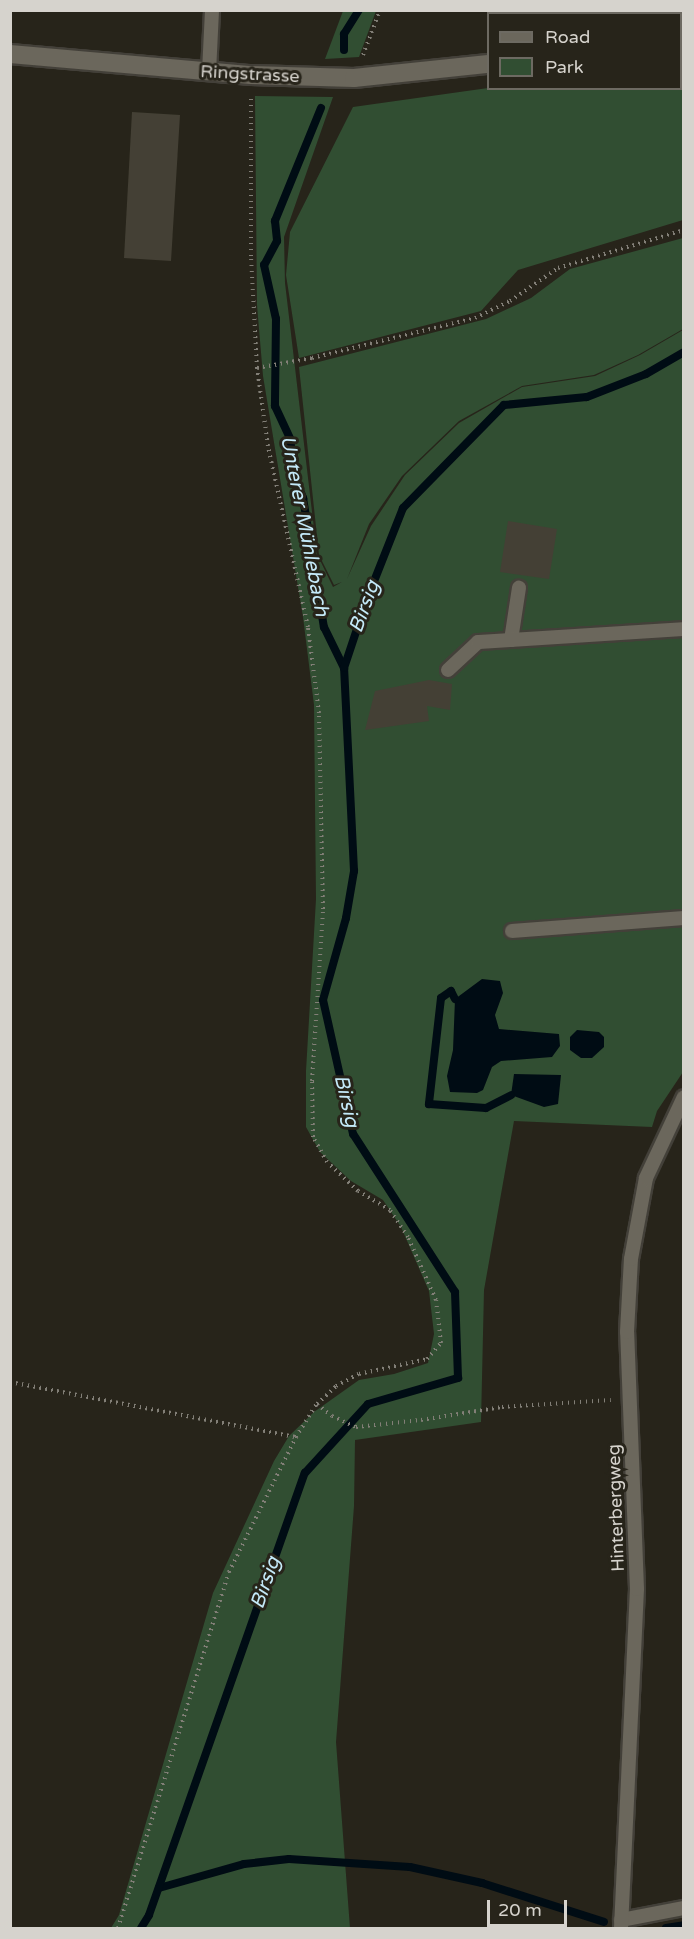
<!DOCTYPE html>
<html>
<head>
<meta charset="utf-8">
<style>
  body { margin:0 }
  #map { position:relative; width:694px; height:1939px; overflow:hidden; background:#27241a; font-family:"Varela Round",sans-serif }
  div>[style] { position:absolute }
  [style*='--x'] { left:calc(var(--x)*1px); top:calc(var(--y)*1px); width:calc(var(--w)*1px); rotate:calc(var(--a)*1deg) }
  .green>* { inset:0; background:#314e32 }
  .water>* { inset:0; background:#000c14 }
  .stream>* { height:8px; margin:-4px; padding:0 4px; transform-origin:4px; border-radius:4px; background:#000c14 }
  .building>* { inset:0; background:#444035 }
  .path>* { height:4px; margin-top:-2px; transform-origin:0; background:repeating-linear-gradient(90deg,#827f77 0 1.5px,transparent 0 6px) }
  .roads { filter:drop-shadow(2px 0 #434039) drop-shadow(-2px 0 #434039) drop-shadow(0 2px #434039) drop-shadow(0 -2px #434039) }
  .lane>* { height:14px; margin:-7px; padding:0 7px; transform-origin:7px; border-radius:7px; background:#6b675c }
  .street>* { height:18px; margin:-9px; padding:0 9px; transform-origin:9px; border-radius:9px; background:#6b675c }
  span { translate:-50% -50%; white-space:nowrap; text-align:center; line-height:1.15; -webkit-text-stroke:6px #27241a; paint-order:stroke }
  .street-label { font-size:18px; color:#d6d3cd }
  .water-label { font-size:20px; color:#c4e9f8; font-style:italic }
  .frame { position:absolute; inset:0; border:12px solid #d6d3cd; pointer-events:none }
  .legend { position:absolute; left:487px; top:12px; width:195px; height:78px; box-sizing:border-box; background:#27241a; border:2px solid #6d6a62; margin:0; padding:8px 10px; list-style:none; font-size:18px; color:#d6d3cd }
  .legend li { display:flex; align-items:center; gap:12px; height:30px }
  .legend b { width:30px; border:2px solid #6d6a62 }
  .scale { position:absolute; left:487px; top:1900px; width:80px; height:27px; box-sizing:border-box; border:3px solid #d6d3cd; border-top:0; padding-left:8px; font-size:18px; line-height:21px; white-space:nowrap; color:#d6d3cd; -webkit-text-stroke:4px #27241a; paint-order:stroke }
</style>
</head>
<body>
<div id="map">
  <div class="green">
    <div style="clip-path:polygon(343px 11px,376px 11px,359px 57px,325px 59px)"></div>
    <div style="clip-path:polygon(675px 11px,684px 11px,683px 220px,518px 270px,481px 311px,299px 358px,286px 275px,290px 232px,353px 107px,488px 88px,680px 88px,680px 14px,670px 13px)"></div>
    <div style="clip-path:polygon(255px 96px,333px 97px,284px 237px,285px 283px,317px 554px,333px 587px,342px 582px,334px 585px,319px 555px,299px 367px,486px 319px,531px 298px,570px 269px,683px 238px,683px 329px,638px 355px,594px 375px,522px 386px,459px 421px,402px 476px,369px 524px,347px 579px,371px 526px,405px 475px,459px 423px,522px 387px,595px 376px,640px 355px,683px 330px,683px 1072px,657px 1111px,652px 1127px,514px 1121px,484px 1290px,481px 1422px,355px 1440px,354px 1506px,336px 1742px,350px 1928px,111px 1928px,119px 1915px,213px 1593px,274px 1461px,289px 1436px,314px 1412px,359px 1380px,394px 1374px,428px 1363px,434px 1334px,429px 1291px,401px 1227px,383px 1200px,351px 1181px,320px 1152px,306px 1127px,306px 1071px,316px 899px,314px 705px,303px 617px,263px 376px,257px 305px)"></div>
  </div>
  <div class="water">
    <div style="clip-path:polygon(482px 979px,500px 981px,503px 993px,495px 1015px,499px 1029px,559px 1034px,560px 1046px,552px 1057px,501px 1061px,492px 1067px,483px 1090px,477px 1093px,450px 1092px,447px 1076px,453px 1050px,455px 999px)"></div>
    <div style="clip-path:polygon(577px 1030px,599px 1032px,604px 1037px,604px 1047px,592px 1058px,581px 1058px,570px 1050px,570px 1037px)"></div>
    <div style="clip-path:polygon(514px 1074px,561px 1075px,558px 1104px,544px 1107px,511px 1095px)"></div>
  </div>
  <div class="stream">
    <div style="--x:344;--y:50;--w:16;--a:-90"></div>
    <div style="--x:344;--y:34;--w:28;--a:-58"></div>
    <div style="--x:321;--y:108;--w:122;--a:112.2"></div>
    <div style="--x:275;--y:221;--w:20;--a:84"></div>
    <div style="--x:277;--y:241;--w:27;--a:118"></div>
    <div style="--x:264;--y:265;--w:55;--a:77.5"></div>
    <div style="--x:276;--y:319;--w:87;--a:90.7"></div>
    <div style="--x:275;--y:406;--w:38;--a:65"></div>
    <div style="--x:291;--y:441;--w:26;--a:92"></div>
    <div style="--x:290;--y:467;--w:34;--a:67"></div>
    <div style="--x:303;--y:498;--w:131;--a:80.8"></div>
    <div style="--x:324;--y:627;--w:46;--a:64"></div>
    <div style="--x:455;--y:999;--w:9;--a:-117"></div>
    <div style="--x:451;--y:991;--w:12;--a:145"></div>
    <div style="--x:441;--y:998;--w:107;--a:96.5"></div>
    <div style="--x:429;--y:1104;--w:57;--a:4"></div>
    <div style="--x:486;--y:1108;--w:28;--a:-27"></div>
    <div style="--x:159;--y:1888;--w:88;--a:-15.8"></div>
    <div style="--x:244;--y:1864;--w:45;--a:-6.3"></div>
    <div style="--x:289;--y:1859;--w:121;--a:3.8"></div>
    <div style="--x:410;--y:1867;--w:74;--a:12.5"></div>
    <div style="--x:482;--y:1883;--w:128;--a:17.7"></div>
    <div style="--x:141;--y:1928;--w:15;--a:-58"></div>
    <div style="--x:149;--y:1915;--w:469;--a:-70.6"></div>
    <div style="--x:305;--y:1473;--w:93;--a:-47.6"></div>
    <div style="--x:368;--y:1404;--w:94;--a:-16.1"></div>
    <div style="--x:458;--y:1378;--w:86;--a:-92"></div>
    <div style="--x:455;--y:1292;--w:188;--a:-122.8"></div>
    <div style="--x:353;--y:1134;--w:137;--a:-102.6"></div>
    <div style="--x:323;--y:1000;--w:85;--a:-74.3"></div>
    <div style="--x:346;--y:918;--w:48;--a:-80.3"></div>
    <div style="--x:354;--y:871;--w:203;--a:-92.8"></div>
    <div style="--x:344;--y:668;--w:73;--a:-71.6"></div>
    <div style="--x:367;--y:599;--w:98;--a:-68.4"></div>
    <div style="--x:403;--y:508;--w:144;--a:-45.6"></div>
    <div style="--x:504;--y:405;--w:83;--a:-5.5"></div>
    <div style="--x:587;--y:397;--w:63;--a:-21.3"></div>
    <div style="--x:646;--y:374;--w:44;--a:-30.1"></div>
    <div style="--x:666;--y:1928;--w:18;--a:-9"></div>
  </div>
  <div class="building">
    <div style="clip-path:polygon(132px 112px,180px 115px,171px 261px,124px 258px)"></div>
    <div style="clip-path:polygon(508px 521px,557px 529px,549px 579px,500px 572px)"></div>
    <div style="clip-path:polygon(429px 680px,452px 684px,450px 710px,427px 706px,429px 721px,365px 730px,375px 691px)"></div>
  </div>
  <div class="path">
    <div style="--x:363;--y:55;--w:48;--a:-69.3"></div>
    <div style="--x:257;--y:368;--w:56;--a:-10.3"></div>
    <div style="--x:312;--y:358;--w:168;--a:-13.8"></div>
    <div style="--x:475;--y:318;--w:39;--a:-26"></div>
    <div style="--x:510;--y:301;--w:58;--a:-34.5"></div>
    <div style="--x:558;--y:268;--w:132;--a:-16.8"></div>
    <div style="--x:10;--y:1382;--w:291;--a:10.9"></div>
    <div style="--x:317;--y:1404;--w:19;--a:39"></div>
    <div style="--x:332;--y:1416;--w:26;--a:25"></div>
    <div style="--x:356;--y:1427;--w:65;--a:-6.1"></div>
    <div style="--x:421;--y:1420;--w:82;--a:-9.1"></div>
    <div style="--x:502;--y:1407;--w:109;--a:-3.7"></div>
    <div style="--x:118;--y:1928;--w:373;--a:-72.7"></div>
    <div style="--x:229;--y:1572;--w:151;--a:-63.6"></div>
    <div style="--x:296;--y:1437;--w:39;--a:-58"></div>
    <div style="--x:317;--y:1404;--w:26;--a:-43"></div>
    <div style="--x:336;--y:1386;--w:26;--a:-28"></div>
    <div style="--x:359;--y:1374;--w:70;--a:-12.4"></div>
    <div style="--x:427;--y:1359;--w:21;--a:-49"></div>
    <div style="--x:441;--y:1343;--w:43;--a:-96.6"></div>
    <div style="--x:436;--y:1300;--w:69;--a:-114"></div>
    <div style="--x:408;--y:1237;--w:32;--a:-124"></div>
    <div style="--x:390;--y:1210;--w:37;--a:-149"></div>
    <div style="--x:358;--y:1191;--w:42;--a:-136.9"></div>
    <div style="--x:327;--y:1162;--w:29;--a:-119"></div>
    <div style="--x:313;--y:1137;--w:56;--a:-91"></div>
    <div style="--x:312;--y:1081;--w:172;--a:-86.3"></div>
    <div style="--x:323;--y:909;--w:196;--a:-91.2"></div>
    <div style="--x:319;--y:713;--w:87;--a:-97.3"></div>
    <div style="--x:308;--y:627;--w:185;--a:-102.5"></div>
    <div style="--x:268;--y:446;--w:79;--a:-98"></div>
    <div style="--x:257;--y:368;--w:112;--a:-93.1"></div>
    <div style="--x:251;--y:256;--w:159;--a:-90"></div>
  </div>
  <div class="roads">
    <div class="lane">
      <div style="--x:209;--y:72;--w:62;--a:-87.2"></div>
      <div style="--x:511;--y:640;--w:53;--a:-81.3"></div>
      <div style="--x:448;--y:670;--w:41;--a:-43"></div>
      <div style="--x:478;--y:642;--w:206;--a:-3.6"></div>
      <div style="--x:512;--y:931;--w:172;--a:-4.3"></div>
      <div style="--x:621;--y:1920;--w:64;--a:-10.8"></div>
      <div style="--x:621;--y:1928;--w:339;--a:-87.3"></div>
      <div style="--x:637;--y:1589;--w:257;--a:-92.2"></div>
      <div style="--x:627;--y:1332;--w:73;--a:-86.9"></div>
      <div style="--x:631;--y:1259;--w:82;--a:-79.5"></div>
      <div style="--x:646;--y:1178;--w:89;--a:-64.9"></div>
    </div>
    <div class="street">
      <div style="--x:498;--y:14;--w:4;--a:-90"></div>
      <div style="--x:629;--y:14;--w:6;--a:-39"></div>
      <div style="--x:10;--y:54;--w:242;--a:5"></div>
      <div style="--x:251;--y:75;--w:103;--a:1.7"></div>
      <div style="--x:354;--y:78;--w:135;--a:-6"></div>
    </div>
  </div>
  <div class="street-label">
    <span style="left:250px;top:74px;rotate:3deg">Ringstrasse</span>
    <span style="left:616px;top:1508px;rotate:-92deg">Hinterbergweg</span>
  </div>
  <div class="water-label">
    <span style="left:304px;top:526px;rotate:79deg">Unterer Mühlebach</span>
    <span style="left:365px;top:607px;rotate:-70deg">Birsig</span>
    <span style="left:346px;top:1101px;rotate:77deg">Birsig</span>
    <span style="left:266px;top:1583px;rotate:-71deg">Birsig</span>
  </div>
  <div class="frame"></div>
  <ul class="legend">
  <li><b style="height:8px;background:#6b675c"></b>Road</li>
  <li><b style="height:16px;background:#314e32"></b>Park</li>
  </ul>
  <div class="scale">20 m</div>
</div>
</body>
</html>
